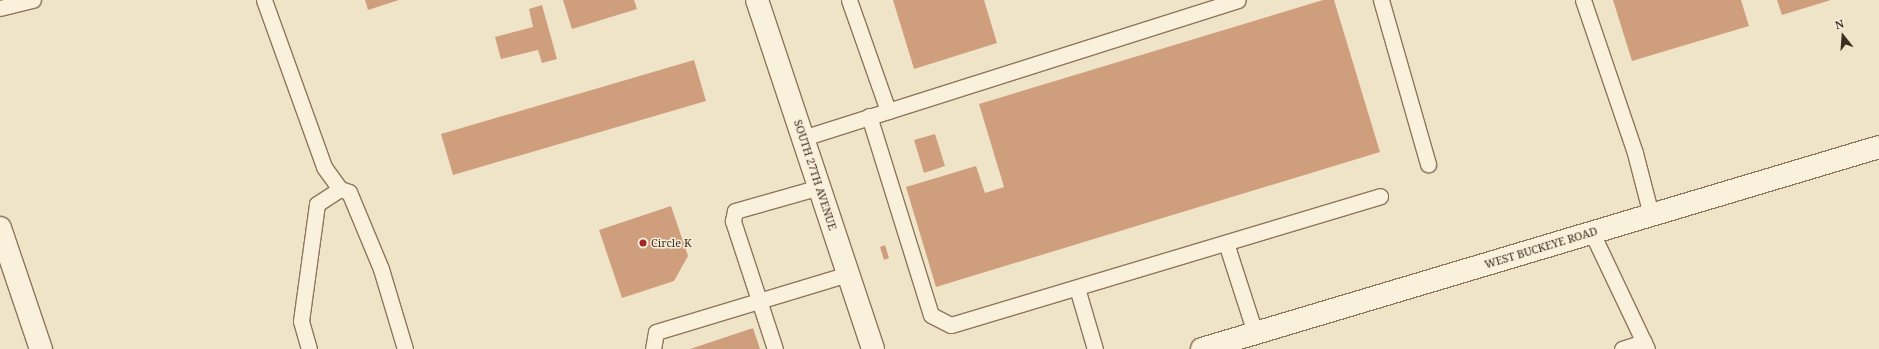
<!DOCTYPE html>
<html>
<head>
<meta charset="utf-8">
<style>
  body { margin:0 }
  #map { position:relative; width:1879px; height:349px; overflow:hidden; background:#f0e4c8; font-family:"Noto Serif",serif }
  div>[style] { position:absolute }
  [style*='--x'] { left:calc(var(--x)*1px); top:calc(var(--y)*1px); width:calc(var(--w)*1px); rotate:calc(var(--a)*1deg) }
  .building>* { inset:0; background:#cf9f7d }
  .roads { filter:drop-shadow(1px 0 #8d765c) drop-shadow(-1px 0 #8d765c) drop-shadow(0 1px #8d765c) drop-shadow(0 -1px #8d765c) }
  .service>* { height:15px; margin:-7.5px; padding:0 7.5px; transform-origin:7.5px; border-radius:7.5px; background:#faf1dc }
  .minor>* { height:22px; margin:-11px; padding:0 11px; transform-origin:11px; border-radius:11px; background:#faf1dc }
  .secondary>* { height:22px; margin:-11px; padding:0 11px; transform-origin:11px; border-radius:11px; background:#faf1dc }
  .dots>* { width:11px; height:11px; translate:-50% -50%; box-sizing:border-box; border:2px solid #f7eed8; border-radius:50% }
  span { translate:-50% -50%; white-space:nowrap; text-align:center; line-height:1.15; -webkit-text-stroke:3px #f7eed8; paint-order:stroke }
  .street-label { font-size:11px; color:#3d2e20 }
  .poi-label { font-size:11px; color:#3d2e20 }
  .left { translate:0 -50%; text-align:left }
  .north { position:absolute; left:1823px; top:16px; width:40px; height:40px; -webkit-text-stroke:3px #f7eed8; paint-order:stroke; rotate:343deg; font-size:11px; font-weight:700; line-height:16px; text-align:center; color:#3d2e20 }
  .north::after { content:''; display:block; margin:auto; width:14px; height:18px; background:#3d2e20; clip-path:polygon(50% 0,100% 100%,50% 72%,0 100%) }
</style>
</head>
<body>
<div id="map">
  <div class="building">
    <div style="clip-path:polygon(365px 0,399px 0,368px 10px)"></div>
    <div style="clip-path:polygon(563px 0,634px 0,637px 9px,572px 29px)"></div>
    <div style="clip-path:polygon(893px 0,984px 0,997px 43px,914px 69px)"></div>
    <div style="clip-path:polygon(1323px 0,1334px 0,1380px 152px,936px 287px,906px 187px,976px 166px,985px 193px,1004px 187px,979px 104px)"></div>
    <div style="clip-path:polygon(1613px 0,1741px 0,1749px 26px,1632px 61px)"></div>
    <div style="clip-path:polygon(1777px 0,1831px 0,1782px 15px)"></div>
    <div style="clip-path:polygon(542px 5px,557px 59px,542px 63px,538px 50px,501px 59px,495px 37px,533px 27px,529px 9px)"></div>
    <div style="clip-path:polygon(694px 60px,706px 101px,453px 175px,441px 134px)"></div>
    <div style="clip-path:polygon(935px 134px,945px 166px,924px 173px,914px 140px)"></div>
    <div style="clip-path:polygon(671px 206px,688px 256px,674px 281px,622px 298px,599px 230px)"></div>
    <div style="clip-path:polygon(885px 245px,889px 258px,884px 260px,880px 247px)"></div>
    <div style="clip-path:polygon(753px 328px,760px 349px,690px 349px)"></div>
  </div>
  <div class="roads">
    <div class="service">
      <div style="--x:264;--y:0;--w:177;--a:70.2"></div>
      <div style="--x:324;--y:167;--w:27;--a:54"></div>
      <div style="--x:849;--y:0;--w:118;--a:70.6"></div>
      <div style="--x:1381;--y:0;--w:171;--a:74"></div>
      <div style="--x:1583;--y:0;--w:162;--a:71.2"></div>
      <div style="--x:1635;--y:153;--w:64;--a:75.5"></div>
      <div style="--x:0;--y:8;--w:34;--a:-14"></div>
      <div style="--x:869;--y:116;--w:208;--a:72.7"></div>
      <div style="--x:931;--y:315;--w:22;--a:27"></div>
      <div style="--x:951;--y:325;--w:448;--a:-16.7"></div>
      <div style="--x:803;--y:138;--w:456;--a:-17.6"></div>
      <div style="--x:1592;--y:233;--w:128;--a:64.6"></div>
      <div style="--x:1226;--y:243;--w:95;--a:72.1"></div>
      <div style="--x:1077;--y:288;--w:64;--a:73.6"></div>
      <div style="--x:309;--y:349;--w:29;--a:-106"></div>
      <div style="--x:301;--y:321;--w:118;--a:-82.2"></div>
      <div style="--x:317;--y:204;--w:27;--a:-33"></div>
      <div style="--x:340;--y:189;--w:9;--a:18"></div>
      <div style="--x:349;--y:192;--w:83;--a:67.4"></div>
      <div style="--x:381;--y:269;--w:84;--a:73.3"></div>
      <div style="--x:653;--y:349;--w:17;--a:-80"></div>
      <div style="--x:656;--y:332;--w:201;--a:-16.8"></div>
      <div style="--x:775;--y:349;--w:135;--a:-108.2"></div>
      <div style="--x:733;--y:221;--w:10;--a:-79"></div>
      <div style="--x:735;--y:211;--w:87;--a:-15.9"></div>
      <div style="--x:1622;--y:349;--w:23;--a:-18"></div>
    </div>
    <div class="minor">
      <div style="--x:0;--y:228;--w:128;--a:71.3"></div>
    </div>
    <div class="secondary">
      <div style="--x:757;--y:0;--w:368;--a:71.6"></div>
      <div style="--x:1202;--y:349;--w:706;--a:-16.61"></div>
    </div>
  </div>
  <div class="dots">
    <div style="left:643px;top:243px;background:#9e2a2b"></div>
  </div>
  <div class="street-label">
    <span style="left:815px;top:175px;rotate:72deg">SOUTH 27TH AVENUE</span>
    <span style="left:1541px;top:248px;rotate:-17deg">WEST BUCKEYE ROAD</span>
  </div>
  <div class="poi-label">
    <span class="left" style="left:651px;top:243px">Circle K</span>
  </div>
  <div class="north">N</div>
</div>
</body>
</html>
